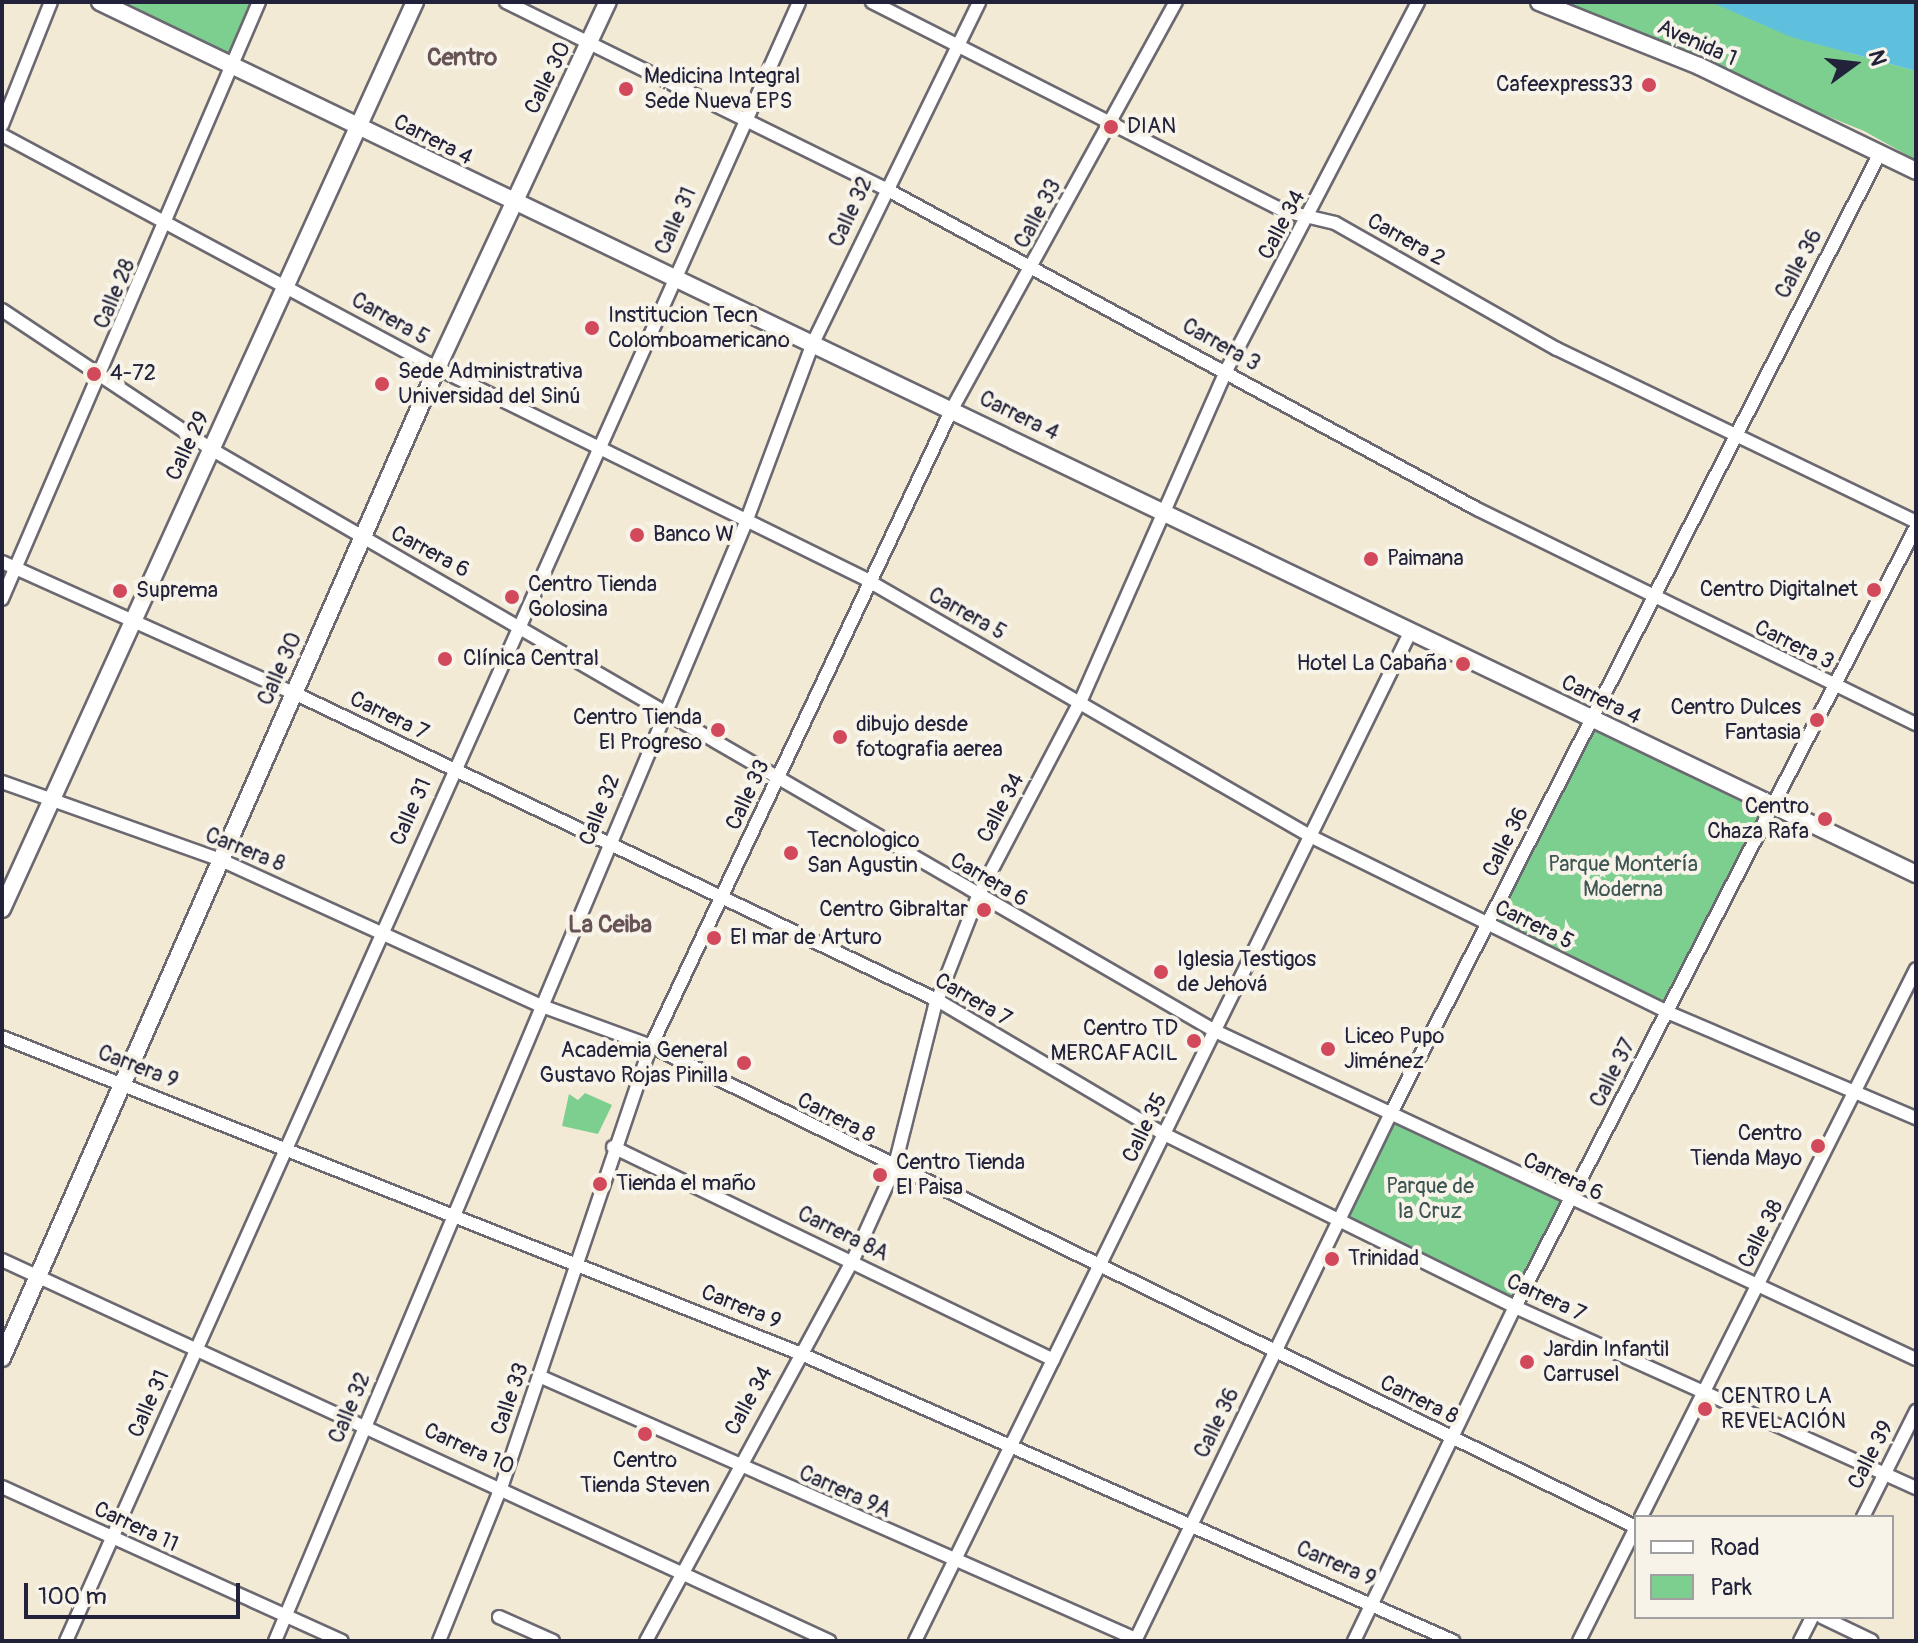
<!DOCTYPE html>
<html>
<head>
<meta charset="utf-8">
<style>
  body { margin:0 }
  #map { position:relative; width:1918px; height:1643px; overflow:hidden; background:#f2ead4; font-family:Pangolin,sans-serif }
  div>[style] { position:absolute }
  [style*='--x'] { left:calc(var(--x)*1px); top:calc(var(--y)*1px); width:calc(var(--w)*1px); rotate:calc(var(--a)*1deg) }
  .green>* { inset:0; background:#7dcf90 }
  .water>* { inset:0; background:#5fc0dd }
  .roads { filter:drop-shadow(2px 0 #6b6871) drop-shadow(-2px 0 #6b6871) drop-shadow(0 2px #6b6871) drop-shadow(0 -2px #6b6871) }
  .street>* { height:12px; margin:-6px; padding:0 6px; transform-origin:6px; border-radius:6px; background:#fff }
  .secondary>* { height:16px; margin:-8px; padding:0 8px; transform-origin:8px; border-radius:8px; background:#fff }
  .dots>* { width:22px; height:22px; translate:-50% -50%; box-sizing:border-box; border:4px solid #f7f3e8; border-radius:50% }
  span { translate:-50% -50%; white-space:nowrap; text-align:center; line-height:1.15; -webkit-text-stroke:8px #f7f3e8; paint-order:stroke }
  .street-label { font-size:22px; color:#22223b }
  .poi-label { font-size:22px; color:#22223b }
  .left { translate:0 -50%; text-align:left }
  .right { translate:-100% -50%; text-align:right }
  .park-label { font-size:22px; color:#3d5654 }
  .neighbourhood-label { font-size:24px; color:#675255; font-weight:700 }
  .frame { position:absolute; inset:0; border:4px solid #22223b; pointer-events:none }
  .legend { position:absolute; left:1634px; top:1515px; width:260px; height:104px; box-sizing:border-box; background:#f7f3e8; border:2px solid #a29fa3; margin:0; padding:10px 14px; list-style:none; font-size:24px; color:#22223b }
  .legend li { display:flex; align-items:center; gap:16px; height:40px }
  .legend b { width:40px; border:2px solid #a29fa3 }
  .north { position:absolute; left:1814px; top:24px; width:80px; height:80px; -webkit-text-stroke:6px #f7f3e8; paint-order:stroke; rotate:75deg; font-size:22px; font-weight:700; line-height:32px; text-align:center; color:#22223b }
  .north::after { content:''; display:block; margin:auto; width:28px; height:36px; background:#22223b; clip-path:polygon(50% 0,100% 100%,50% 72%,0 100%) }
  .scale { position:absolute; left:24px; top:1583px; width:216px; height:36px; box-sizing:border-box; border:4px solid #22223b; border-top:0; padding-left:10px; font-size:24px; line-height:28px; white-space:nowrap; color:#22223b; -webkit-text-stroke:6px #f7f3e8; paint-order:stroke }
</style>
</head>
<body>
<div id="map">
  <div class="green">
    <div style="clip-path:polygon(112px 2px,255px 2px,231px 60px)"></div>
    <div style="clip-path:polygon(1545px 2px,1756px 2px,1850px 53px,1916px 71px,1916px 160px,1864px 131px)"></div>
    <div style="clip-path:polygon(1596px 726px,1761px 810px,1665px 1002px,1493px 921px)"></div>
    <div style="clip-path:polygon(585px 1093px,612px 1105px,598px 1134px,562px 1126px,569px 1094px,578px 1100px)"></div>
    <div style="clip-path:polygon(1394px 1120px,1564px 1202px,1515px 1302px,1347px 1220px)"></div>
  </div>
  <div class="water">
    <div style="clip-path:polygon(1711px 2px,1916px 2px,1916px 71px,1791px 37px)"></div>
  </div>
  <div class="roads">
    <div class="street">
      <div style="--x:506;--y:2;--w:421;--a:26.2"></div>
      <div style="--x:884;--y:188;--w:674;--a:28.43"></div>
      <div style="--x:1477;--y:509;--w:489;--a:26.1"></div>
      <div style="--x:872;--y:2;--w:462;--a:26.9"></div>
      <div style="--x:1284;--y:211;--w:52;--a:13.2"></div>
      <div style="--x:1335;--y:223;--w:255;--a:29.6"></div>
      <div style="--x:1557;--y:349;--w:399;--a:25.7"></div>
      <div style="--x:2;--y:125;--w:132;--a:-68.3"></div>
      <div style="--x:2;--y:135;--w:493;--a:28.2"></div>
      <div style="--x:437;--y:368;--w:479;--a:26.2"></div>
      <div style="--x:867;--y:580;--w:512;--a:30.02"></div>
      <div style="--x:1310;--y:836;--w:398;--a:26.2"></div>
      <div style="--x:1667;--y:1012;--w:271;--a:23.1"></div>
      <div style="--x:2;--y:310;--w:251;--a:33.6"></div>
      <div style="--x:211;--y:449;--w:1160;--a:30.1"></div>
      <div style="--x:1215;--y:1031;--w:774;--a:25.08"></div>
      <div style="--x:2;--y:562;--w:320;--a:24.2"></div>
      <div style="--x:294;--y:693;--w:713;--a:25.52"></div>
      <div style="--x:937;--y:1000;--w:264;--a:30.6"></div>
      <div style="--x:1164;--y:1134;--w:391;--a:26.2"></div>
      <div style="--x:1515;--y:1307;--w:440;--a:24.3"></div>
      <div style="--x:2;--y:599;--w:650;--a:-66.71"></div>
      <div style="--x:2;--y:782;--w:232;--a:19.6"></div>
      <div style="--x:221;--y:860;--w:349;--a:24.5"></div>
      <div style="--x:539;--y:1005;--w:119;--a:20.1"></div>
      <div style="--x:651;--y:1046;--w:1096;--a:26.03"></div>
      <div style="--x:2;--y:1037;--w:857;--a:21.63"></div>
      <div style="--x:799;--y:1353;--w:715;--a:23.77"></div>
      <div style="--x:613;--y:1147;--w:489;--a:25.8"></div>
      <div style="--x:2;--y:1260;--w:911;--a:24.74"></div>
      <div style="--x:539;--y:1376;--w:652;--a:23.78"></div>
      <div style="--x:2;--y:1487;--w:373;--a:24.4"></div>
      <div style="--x:1641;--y:1517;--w:613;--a:-63.35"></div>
      <div style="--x:1863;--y:1517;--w:119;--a:-63.4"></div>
      <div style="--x:499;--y:1617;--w:59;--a:24"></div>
      <div style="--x:1822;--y:1617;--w:55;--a:25.6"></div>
      <div style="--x:66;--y:1641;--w:1795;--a:-65.9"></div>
      <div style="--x:275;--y:1641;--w:1214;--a:-67.17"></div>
      <div style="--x:746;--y:522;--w:191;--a:-69.5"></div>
      <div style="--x:813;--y:343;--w:379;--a:-64"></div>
      <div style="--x:439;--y:1641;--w:168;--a:-68"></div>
      <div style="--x:502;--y:1485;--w:464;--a:-71.3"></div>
      <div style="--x:651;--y:1046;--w:705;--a:-64.71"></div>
      <div style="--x:952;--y:409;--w:465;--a:-61.2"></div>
      <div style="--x:646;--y:1641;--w:434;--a:-61.5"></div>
      <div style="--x:853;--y:1260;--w:100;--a:-65.7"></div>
      <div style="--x:894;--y:1169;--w:168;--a:-75.9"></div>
      <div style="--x:935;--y:1006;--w:118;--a:-68.6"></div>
      <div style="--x:978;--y:896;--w:221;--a:-62.3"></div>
      <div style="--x:1081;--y:700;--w:360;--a:-66.2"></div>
      <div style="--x:1226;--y:371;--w:416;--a:-62.5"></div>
      <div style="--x:915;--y:1641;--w:1123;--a:-63.85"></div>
      <div style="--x:1135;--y:1641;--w:582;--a:-64.14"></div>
      <div style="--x:1389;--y:1117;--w:1082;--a:-63.01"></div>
      <div style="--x:1354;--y:1641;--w:371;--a:-64.3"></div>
      <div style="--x:1515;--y:1307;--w:877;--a:-62.79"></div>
      <div style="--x:1579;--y:1641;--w:127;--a:-63.4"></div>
      <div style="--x:1800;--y:1641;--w:27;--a:-63"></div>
    </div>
    <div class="secondary">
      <div style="--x:100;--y:2;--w:2015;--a:25.65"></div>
      <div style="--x:1539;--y:2;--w:172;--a:21.8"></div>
      <div style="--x:1699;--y:66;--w:241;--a:25.8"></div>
      <div style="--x:2;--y:909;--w:997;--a:-65.52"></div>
      <div style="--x:2;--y:1358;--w:1081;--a:-66.28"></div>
      <div style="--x:437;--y:368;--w:404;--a:-65"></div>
    </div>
  </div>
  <div class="dots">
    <div style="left:1649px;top:85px;background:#d1495b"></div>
    <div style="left:626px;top:89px;background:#d1495b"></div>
    <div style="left:1111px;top:127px;background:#d1495b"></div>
    <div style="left:592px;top:328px;background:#d1495b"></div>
    <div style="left:94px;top:374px;background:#d1495b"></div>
    <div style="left:382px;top:384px;background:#d1495b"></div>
    <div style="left:637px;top:535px;background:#d1495b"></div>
    <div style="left:1371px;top:559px;background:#d1495b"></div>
    <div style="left:1874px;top:590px;background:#d1495b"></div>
    <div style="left:120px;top:591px;background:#d1495b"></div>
    <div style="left:512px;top:597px;background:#d1495b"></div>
    <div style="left:445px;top:659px;background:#d1495b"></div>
    <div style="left:1463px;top:664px;background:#d1495b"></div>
    <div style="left:1817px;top:720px;background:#d1495b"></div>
    <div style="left:718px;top:730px;background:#d1495b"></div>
    <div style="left:840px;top:737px;background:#d1495b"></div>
    <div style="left:1825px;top:819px;background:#d1495b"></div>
    <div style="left:791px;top:853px;background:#d1495b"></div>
    <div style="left:984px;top:910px;background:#d1495b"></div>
    <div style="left:714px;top:938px;background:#d1495b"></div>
    <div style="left:1161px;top:972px;background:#d1495b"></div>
    <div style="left:1194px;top:1041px;background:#d1495b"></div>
    <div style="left:1328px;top:1049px;background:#d1495b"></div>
    <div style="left:744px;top:1063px;background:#d1495b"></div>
    <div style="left:1818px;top:1146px;background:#d1495b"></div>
    <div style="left:880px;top:1175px;background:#d1495b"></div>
    <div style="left:600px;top:1184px;background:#d1495b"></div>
    <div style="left:1332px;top:1259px;background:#d1495b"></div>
    <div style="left:1527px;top:1362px;background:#d1495b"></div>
    <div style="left:1705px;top:1409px;background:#d1495b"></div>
    <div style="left:645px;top:1434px;background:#d1495b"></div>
  </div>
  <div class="street-label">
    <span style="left:1697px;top:43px;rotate:24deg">Avenida 1</span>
    <span style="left:548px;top:78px;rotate:-64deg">Calle 30</span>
    <span style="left:433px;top:140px;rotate:27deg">Carrera 4</span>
    <span style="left:851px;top:212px;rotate:-65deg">Calle 32</span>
    <span style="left:1038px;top:214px;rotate:-62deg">Calle 33</span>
    <span style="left:676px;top:221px;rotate:-66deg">Calle 31</span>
    <span style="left:1282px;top:225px;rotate:-62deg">Calle 34</span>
    <span style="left:1406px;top:240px;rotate:29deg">Carrera 2</span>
    <span style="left:1799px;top:264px;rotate:-62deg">Calle 36</span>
    <span style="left:115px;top:294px;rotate:-67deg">Calle 28</span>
    <span style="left:390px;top:319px;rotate:29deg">Carrera 5</span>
    <span style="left:1221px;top:345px;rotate:29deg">Carrera 3</span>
    <span style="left:1019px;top:416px;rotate:26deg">Carrera 4</span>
    <span style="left:188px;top:446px;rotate:-65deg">Calle 29</span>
    <span style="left:430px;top:552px;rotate:28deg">Carrera 6</span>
    <span style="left:967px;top:614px;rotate:29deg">Carrera 5</span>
    <span style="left:1794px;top:645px;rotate:26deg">Carrera 3</span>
    <span style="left:280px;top:669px;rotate:-66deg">Calle 30</span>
    <span style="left:1601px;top:700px;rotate:26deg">Carrera 4</span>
    <span style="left:389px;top:716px;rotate:26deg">Carrera 7</span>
    <span style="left:748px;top:795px;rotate:-65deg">Calle 33</span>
    <span style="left:1001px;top:808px;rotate:-62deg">Calle 34</span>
    <span style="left:600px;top:810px;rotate:-68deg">Calle 32</span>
    <span style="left:411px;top:812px;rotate:-66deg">Calle 31</span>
    <span style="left:1506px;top:842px;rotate:-63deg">Calle 36</span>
    <span style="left:245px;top:850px;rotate:22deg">Carrera 8</span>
    <span style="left:989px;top:880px;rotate:30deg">Carrera 6</span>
    <span style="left:1534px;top:925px;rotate:26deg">Carrera 5</span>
    <span style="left:973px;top:1000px;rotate:30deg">Carrera 7</span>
    <span style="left:138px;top:1067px;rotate:21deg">Carrera 9</span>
    <span style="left:1613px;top:1073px;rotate:-63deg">Calle 37</span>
    <span style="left:836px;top:1118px;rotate:27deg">Carrera 8</span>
    <span style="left:1145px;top:1128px;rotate:-64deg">Calle 35</span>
    <span style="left:1563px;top:1177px;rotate:25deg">Carrera 6</span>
    <span style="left:843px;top:1234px;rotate:26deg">Carrera 8A</span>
    <span style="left:1761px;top:1234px;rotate:-63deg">Calle 38</span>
    <span style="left:1546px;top:1298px;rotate:25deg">Carrera 7</span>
    <span style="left:741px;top:1307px;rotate:22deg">Carrera 9</span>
    <span style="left:510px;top:1399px;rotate:-71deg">Calle 33</span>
    <span style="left:1419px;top:1400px;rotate:26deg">Carrera 8</span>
    <span style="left:749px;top:1401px;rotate:-61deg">Calle 34</span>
    <span style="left:149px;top:1404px;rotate:-66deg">Calle 31</span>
    <span style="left:350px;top:1408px;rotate:-67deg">Calle 32</span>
    <span style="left:1217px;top:1423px;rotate:-64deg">Calle 36</span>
    <span style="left:469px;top:1449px;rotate:24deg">Carrera 10</span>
    <span style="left:1871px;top:1455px;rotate:-63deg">Calle 39</span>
    <span style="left:845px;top:1492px;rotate:24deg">Carrera 9A</span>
    <span style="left:136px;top:1527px;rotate:25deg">Carrera 11</span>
    <span style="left:1336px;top:1564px;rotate:23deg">Carrera 9</span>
  </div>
  <div class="poi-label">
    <span class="left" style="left:644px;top:89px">Medicina Integral<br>Sede Nueva EPS</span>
    <span class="right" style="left:1633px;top:85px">Cafeexpress33</span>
    <span class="left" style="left:1127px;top:127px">DIAN</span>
    <span class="left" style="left:608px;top:328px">Institucion Tecn<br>Colomboamericano</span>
    <span class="left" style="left:398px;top:384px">Sede Administrativa<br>Universidad del Sinú</span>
    <span class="left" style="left:110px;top:374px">4-72</span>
    <span class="left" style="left:653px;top:535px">Banco W</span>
    <span class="left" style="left:1387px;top:559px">Paimana</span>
    <span class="left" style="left:528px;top:597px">Centro Tienda<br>Golosina</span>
    <span class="right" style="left:1858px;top:590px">Centro Digitalnet</span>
    <span class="left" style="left:136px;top:591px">Suprema</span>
    <span class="left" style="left:463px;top:659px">Clínica Central</span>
    <span class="right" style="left:1447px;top:664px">Hotel La Cabaña</span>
    <span class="right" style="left:1801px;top:720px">Centro Dulces<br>Fantasia</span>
    <span class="right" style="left:702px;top:730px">Centro Tienda<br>El Progreso</span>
    <span class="left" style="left:856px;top:737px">dibujo desde<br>fotografia aerea</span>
    <span class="right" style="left:1809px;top:819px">Centro<br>Chaza Rafa</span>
    <span class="left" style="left:807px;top:853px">Tecnologico<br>San Agustin</span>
    <span class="right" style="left:968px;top:910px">Centro Gibraltar</span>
    <span class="left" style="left:730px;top:938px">El mar de Arturo</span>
    <span class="left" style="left:1177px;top:972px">Iglesia Testigos<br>de Jehová</span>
    <span class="right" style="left:1178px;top:1041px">Centro TD<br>MERCAFACIL</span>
    <span class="left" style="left:1344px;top:1049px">Liceo Pupo<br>Jiménez</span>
    <span class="right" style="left:728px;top:1063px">Academia General<br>Gustavo Rojas Pinilla</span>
    <span class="right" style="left:1802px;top:1146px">Centro<br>Tienda Mayo</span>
    <span class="left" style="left:896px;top:1175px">Centro Tienda<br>El Paisa</span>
    <span class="left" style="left:616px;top:1184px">Tienda el maño</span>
    <span class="left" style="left:1348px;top:1259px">Trinidad</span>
    <span class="left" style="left:1543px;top:1362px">Jardin Infantil<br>Carrusel</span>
    <span class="left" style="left:1721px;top:1409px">CENTRO LA<br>REVELACIÓN</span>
    <span style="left:645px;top:1473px">Centro<br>Tienda Steven</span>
  </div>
  <div class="park-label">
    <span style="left:1623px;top:877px">Parque Montería<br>Moderna</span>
    <span style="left:1430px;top:1199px">Parque de<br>la Cruz</span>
  </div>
  <div class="neighbourhood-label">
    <span style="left:462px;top:58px">Centro</span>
    <span style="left:610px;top:925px">La Ceiba</span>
  </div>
  <div class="frame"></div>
  <ul class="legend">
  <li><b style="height:10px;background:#fff"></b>Road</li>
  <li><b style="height:22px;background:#7dcf90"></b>Park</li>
  </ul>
  <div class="north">N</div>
  <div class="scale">100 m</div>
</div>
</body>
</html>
